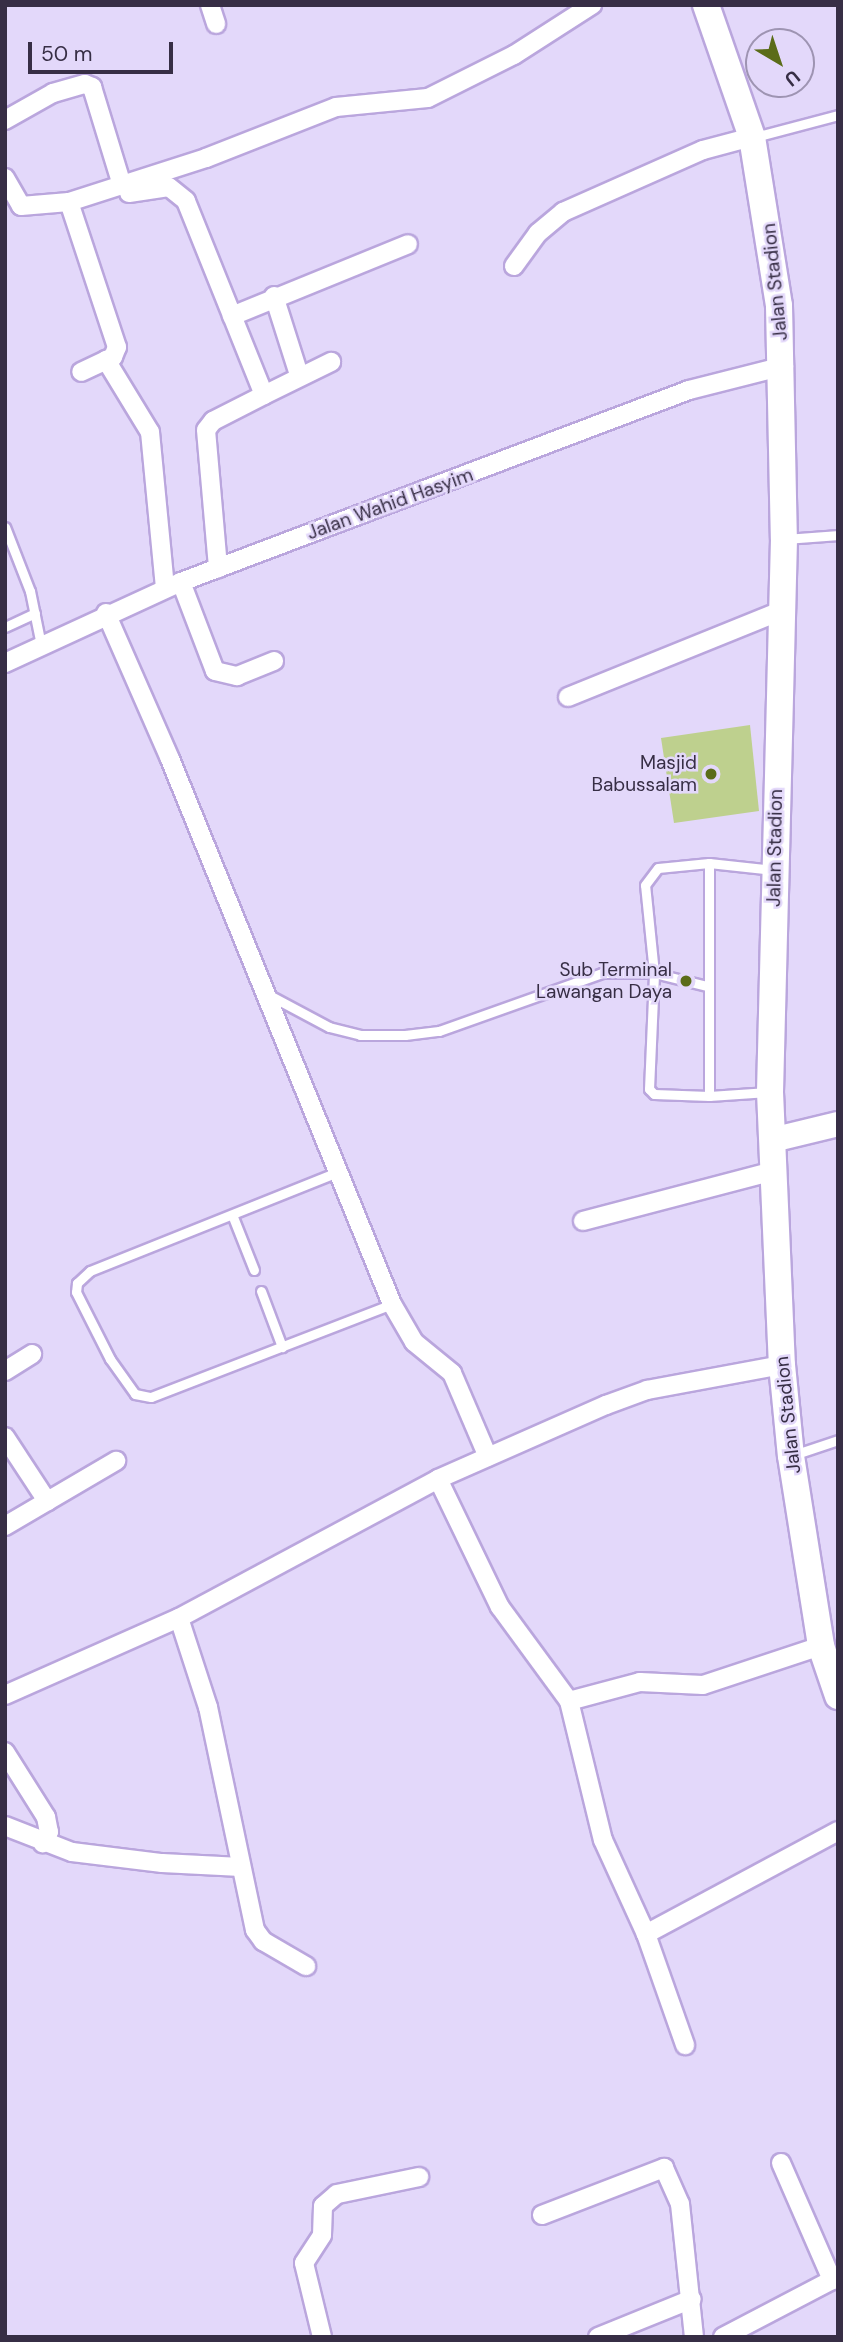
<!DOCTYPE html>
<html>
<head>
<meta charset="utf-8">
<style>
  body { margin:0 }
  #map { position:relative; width:843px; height:2342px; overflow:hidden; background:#e3d8fa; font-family:"DM Sans",sans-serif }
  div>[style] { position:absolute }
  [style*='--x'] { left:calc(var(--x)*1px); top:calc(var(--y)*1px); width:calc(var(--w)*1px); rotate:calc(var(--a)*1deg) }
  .building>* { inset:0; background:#bed08e }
  .roads { filter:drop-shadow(2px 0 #baa6dd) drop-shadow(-2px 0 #baa6dd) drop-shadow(0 2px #baa6dd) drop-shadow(0 -2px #baa6dd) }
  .service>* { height:9px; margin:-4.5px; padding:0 4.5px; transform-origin:4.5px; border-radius:4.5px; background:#fff }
  .minor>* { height:18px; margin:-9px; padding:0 9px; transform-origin:9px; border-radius:9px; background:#fff }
  .secondary>* { height:24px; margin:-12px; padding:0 12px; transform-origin:12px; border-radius:12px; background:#fff }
  .primary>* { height:26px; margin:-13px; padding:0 13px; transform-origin:13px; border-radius:13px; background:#fff }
  .dots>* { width:19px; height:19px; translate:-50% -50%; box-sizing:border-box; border:4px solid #e3d8fa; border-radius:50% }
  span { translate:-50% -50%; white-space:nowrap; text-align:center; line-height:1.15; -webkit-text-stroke:5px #e3d8fa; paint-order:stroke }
  .street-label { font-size:19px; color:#372e45 }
  .poi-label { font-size:19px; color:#372e45 }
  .right { translate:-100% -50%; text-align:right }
  .frame { position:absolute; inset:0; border:7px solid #372e45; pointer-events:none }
  .north { position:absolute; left:745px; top:28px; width:70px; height:70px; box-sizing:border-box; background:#e3d8fa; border:2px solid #9e94b2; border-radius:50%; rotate:141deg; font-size:19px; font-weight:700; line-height:28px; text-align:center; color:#372e45 }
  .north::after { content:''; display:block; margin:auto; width:24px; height:32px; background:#5b6c19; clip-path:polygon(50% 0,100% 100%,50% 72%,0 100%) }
  .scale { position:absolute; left:28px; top:42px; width:145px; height:32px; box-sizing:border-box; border:4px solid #372e45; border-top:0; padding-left:9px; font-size:21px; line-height:24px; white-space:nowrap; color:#372e45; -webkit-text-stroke:5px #e3d8fa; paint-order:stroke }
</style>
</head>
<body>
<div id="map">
  <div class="building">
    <div style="clip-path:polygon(750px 725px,759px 811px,674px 823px,661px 738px)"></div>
  </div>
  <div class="roads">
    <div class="service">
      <div style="--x:755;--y:137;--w:86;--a:-14.8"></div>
      <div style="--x:5;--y:527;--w:69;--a:68.7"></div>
      <div style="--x:30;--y:591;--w:55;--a:78.5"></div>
      <div style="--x:786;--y:539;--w:52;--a:-4.4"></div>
      <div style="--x:5;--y:627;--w:33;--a:-25"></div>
      <div style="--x:709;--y:863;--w:233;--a:90"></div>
      <div style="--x:269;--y:995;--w:68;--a:28.1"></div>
      <div style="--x:329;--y:1027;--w:32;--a:14"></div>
      <div style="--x:360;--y:1035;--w:45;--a:0"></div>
      <div style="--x:405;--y:1035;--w:34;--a:-7"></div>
      <div style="--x:439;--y:1031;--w:173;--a:-19.6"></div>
      <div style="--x:602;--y:973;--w:52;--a:0"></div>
      <div style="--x:654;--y:973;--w:55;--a:13.8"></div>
      <div style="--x:768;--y:1092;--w:59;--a:176.1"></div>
      <div style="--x:709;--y:1096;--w:55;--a:-177.9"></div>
      <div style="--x:654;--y:1094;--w:7;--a:-135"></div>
      <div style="--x:649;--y:1089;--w:116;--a:-87.5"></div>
      <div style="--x:654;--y:973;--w:88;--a:-95.8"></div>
      <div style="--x:645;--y:885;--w:21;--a:-53"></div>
      <div style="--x:658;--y:868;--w:51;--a:-5.6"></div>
      <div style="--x:709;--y:863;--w:65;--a:6.1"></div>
      <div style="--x:340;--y:1171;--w:269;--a:158.2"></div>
      <div style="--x:90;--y:1271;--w:18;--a:137"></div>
      <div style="--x:77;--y:1283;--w:9;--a:96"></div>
      <div style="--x:76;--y:1292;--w:75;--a:63.1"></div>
      <div style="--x:110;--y:1359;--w:43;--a:54.5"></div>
      <div style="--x:135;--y:1394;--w:16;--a:11"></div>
      <div style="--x:151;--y:1397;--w:258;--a:-21.1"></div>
      <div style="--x:233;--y:1217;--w:57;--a:68.4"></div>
      <div style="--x:261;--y:1291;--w:60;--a:69.4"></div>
      <div style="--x:793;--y:1455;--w:47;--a:-18.4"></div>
    </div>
    <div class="minor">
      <div style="--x:210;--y:5;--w:20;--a:72"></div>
      <div style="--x:5;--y:120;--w:55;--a:-29.4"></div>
      <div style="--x:53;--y:93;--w:33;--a:-16"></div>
      <div style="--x:85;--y:84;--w:8;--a:23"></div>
      <div style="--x:92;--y:87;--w:102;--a:73"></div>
      <div style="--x:5;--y:178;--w:32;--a:60"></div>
      <div style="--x:21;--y:206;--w:48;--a:-4.8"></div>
      <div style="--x:69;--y:202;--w:144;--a:-17.8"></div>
      <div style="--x:206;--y:158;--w:140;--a:-21.4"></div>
      <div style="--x:336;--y:107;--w:92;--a:-5.6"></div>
      <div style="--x:428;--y:98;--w:96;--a:-26.6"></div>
      <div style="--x:514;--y:55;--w:93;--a:-32.7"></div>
      <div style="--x:129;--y:193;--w:40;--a:-8.5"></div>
      <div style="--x:169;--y:187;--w:22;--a:39"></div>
      <div style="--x:186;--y:201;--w:209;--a:68.1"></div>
      <div style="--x:264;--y:395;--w:57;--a:153"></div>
      <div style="--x:213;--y:421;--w:11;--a:128"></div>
      <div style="--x:206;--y:430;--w:139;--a:85"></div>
      <div style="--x:69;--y:202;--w:153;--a:71.7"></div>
      <div style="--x:117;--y:347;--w:11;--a:112"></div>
      <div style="--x:113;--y:357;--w:35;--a:155"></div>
      <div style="--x:514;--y:266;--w:41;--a:-54"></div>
      <div style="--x:538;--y:233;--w:33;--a:-40"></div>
      <div style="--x:563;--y:212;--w:153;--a:-23.9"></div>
      <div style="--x:703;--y:150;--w:51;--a:-14.9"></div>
      <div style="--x:274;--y:296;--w:83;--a:72.4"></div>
      <div style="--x:232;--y:316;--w:190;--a:-22.2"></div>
      <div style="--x:106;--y:360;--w:84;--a:58.6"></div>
      <div style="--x:150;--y:432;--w:157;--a:84.5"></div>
      <div style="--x:264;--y:395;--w:75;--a:-26.2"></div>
      <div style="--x:181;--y:582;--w:95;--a:69.1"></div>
      <div style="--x:215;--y:671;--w:23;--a:13"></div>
      <div style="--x:237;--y:676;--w:40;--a:-22"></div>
      <div style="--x:106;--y:613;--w:159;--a:66.3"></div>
      <div style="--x:170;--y:759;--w:588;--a:67.84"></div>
      <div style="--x:392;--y:1304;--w:44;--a:59.9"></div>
      <div style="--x:414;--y:1342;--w:49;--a:39.2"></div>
      <div style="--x:452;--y:1373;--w:91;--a:66.8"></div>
      <div style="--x:5;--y:663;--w:194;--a:-24.7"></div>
      <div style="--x:181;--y:582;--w:543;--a:-20.7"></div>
      <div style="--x:689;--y:390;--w:98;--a:-14.2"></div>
      <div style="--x:568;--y:697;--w:230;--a:-22"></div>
      <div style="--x:583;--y:1221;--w:197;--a:-14.7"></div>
      <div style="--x:5;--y:1371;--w:32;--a:-32"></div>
      <div style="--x:5;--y:1437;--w:77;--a:56.7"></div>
      <div style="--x:438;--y:1479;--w:142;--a:64.2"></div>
      <div style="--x:500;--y:1607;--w:117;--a:53.7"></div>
      <div style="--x:569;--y:1701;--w:143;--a:76.3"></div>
      <div style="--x:603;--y:1840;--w:103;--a:65.4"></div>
      <div style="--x:646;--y:1934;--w:118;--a:70.6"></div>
      <div style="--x:5;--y:1526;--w:129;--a:-30.4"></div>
      <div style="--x:179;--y:1618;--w:94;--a:72"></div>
      <div style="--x:208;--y:1707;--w:228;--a:78.1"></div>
      <div style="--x:255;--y:1930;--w:14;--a:54"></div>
      <div style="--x:263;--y:1941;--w:50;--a:30.2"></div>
      <div style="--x:5;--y:1695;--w:190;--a:-23.9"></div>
      <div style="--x:179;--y:1618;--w:294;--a:-28.2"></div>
      <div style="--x:438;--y:1479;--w:184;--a:-23.8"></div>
      <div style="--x:606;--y:1405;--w:44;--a:-20.1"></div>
      <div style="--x:647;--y:1390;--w:137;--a:-10.5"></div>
      <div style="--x:569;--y:1701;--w:73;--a:-15"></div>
      <div style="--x:640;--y:1682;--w:63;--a:2.7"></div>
      <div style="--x:703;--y:1685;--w:124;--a:-18.3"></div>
      <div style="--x:5;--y:1752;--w:77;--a:57.8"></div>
      <div style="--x:46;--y:1817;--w:15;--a:79"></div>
      <div style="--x:49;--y:1832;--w:13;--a:119"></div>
      <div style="--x:5;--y:1826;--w:72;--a:21.2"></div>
      <div style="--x:72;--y:1852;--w:91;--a:7"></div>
      <div style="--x:162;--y:1863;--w:79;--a:2.9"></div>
      <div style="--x:646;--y:1934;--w:218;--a:-28.2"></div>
      <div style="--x:781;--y:2163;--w:128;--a:66.4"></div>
      <div style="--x:542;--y:2215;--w:131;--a:-21.1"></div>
      <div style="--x:664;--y:2168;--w:39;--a:66"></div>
      <div style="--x:680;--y:2204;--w:134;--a:84"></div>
      <div style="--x:322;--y:2337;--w:76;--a:-103.7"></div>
      <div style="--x:304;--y:2263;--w:33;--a:-57"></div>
      <div style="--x:322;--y:2235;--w:29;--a:-88"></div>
      <div style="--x:323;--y:2206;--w:18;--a:-41"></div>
      <div style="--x:337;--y:2194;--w:84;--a:-11.7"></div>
      <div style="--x:598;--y:2337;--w:101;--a:-22"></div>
      <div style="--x:723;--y:2337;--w:130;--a:-27.6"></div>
    </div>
    <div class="secondary">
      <div style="--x:772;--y:1140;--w:68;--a:-13.6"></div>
    </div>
    <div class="primary">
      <div style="--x:706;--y:5;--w:140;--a:70.8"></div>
      <div style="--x:752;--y:137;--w:171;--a:80.9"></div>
      <div style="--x:779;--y:306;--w:233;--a:88.8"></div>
      <div style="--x:784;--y:539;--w:553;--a:91.45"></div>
      <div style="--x:770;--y:1092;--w:273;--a:87.5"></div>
      <div style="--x:782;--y:1365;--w:91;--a:84.4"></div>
      <div style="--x:791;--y:1456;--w:192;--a:81"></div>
      <div style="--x:821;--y:1646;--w:53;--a:71.2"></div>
    </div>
  </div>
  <div class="dots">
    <div style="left:711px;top:774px;background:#5b6c19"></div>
    <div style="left:686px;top:981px;background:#5b6c19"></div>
  </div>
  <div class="street-label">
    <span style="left:775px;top:282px;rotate:-96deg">Jalan Stadion</span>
    <span style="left:390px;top:504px;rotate:-20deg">Jalan Wahid Hasyim</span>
    <span style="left:775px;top:848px;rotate:-89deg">Jalan Stadion</span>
    <span style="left:788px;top:1415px;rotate:-96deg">Jalan Stadion</span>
  </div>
  <div class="poi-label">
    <span class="right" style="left:697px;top:774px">Masjid<br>Babussalam</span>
    <span class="right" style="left:672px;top:981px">Sub Terminal<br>Lawangan Daya</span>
  </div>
  <div class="frame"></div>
  <div class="north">U</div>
  <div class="scale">50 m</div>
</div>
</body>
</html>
